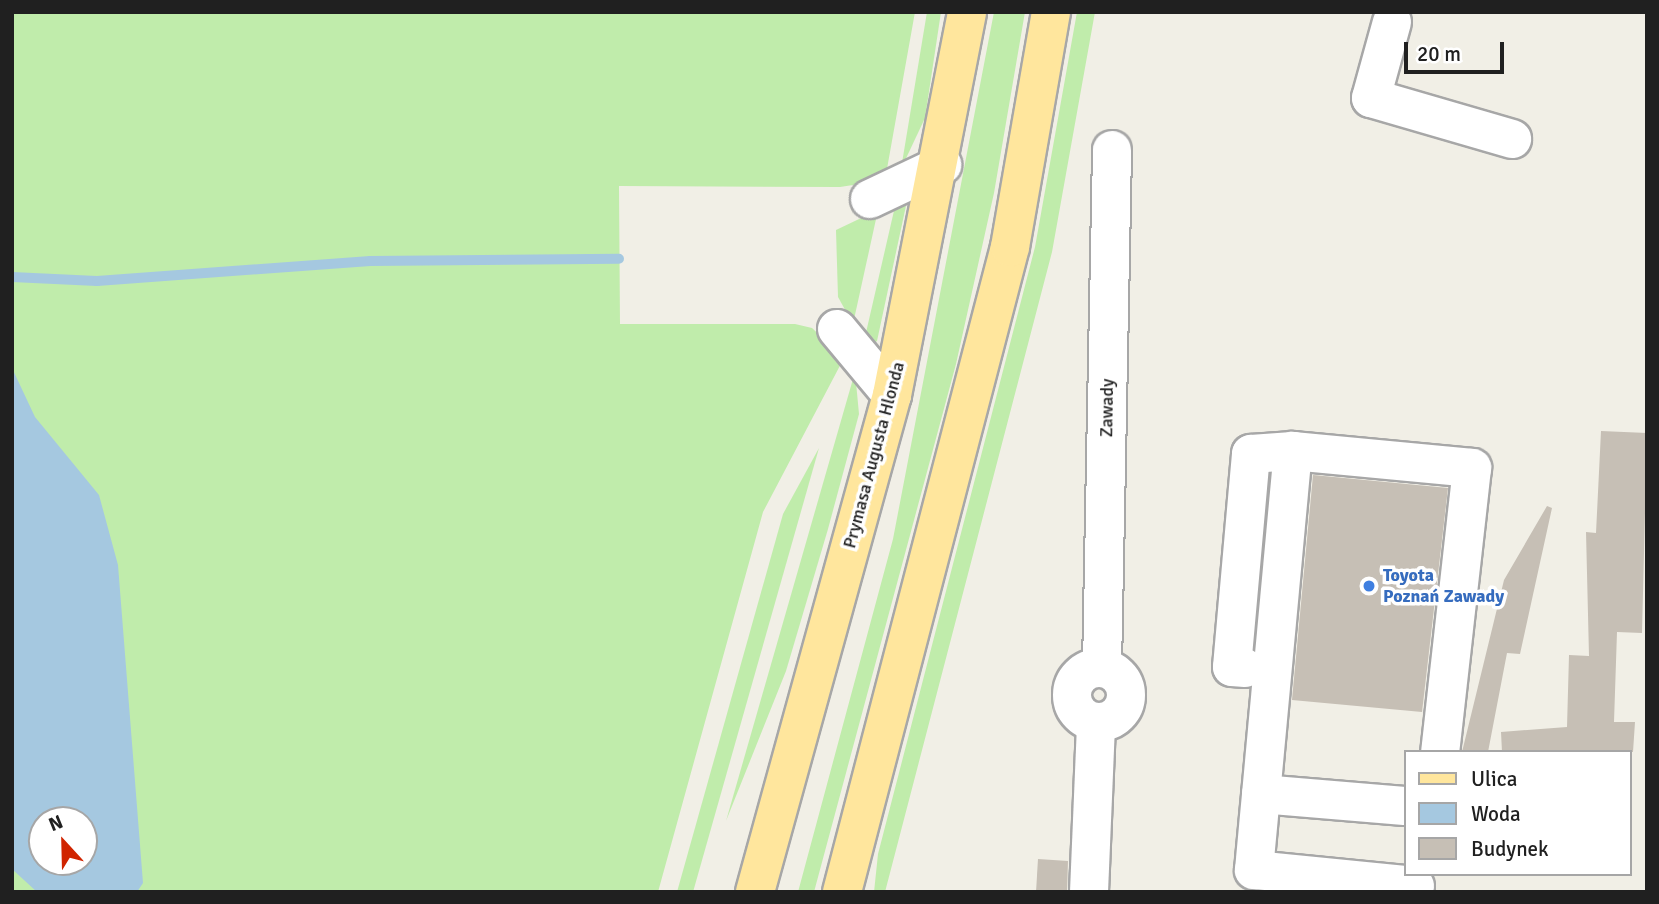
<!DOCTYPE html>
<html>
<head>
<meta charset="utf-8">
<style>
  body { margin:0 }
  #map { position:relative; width:1659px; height:904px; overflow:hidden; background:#f1efe6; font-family:Signika,sans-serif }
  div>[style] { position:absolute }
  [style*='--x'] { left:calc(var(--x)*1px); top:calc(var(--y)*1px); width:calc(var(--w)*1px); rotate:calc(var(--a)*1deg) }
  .grass>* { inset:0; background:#c0ecab }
  .water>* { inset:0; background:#a5c8e0 }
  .stream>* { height:10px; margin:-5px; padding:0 5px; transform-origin:5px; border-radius:5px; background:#a5c8e0 }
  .building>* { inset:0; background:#c6bfb5 }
  .roads { filter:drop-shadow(2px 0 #a7a7a7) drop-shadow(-2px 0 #a7a7a7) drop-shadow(0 2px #a7a7a7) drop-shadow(0 -2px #a7a7a7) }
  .minor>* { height:38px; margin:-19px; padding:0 19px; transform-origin:19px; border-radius:19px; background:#fff }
  .minor>.ring { margin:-19px; padding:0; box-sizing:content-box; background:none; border:38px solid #fff; border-radius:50% }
  .major>* { height:38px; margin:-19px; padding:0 19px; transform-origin:19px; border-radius:19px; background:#ffe69d }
  .dots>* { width:19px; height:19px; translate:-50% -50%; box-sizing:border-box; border:4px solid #fff; border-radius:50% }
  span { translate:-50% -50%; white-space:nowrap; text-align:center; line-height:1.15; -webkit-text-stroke:7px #fff; paint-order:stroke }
  .street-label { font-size:18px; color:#202020 }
  .shop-label { font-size:18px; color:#366cbe; font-weight:700 }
  .left { translate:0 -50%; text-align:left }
  .frame { position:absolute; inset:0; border:14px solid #202020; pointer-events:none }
  .legend { position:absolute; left:1404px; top:750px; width:228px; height:126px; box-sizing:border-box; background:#fff; border:2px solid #a6a6a6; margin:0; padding:9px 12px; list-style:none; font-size:21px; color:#202020 }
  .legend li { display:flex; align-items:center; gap:14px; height:35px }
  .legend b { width:35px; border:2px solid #a6a6a6 }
  .north { position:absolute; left:28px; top:806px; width:70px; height:70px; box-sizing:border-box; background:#fff; border:2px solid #a6a6a6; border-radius:50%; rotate:338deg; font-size:19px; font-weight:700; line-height:28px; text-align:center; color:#202020 }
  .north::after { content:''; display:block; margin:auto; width:24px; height:32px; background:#d02400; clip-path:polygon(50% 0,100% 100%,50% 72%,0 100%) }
  .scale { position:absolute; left:1404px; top:42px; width:100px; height:32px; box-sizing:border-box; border:4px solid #202020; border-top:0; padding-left:9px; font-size:21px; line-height:24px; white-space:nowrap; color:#202020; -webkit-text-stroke:5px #fff; paint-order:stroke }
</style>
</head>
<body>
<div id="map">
  <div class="grass">
    <div style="clip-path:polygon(evenodd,12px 12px,915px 12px,885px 180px,840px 187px,619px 186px,620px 324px,795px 324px,812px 328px,844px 358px,763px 512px,658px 892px,12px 892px,12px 12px,42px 820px,84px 820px,84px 862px,42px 862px,42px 820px)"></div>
    <div style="clip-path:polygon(927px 12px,941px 12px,925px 118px,901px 169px)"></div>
    <div style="clip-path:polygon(994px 12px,1025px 12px,994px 193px,956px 364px,814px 892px,798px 892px,893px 539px)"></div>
    <div style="clip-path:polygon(1077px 12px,1095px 12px,1052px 252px,885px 892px,874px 892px,878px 854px,1035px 247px)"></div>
    <div style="clip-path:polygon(907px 201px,877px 341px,874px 343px,865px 337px,896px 202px)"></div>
    <div style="clip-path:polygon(878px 210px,853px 324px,838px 297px,836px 230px)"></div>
    <div style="clip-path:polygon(855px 372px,859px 414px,828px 529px,786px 671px,726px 821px)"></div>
    <div style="clip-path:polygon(819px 448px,693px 892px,677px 892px,783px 514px)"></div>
  </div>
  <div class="water">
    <div style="clip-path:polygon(evenodd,12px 368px,35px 417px,99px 495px,118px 565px,143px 883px,137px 892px,37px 892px,12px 869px,12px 368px,42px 820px,84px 820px,84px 862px,42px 862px,42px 820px)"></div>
  </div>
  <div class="stream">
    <div style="--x:12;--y:277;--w:85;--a:2.7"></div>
    <div style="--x:97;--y:281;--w:274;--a:-4.2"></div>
    <div style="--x:370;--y:261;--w:249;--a:-0.5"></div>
  </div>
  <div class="building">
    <div style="clip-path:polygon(1601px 431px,1647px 433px,1642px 633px,1617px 632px,1614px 722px,1635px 722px,1633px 752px,1502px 752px,1501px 732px,1567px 727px,1569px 655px,1589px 656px,1586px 532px,1596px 533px)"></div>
    <div style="clip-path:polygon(1313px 475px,1448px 488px,1422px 712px,1292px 700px)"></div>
    <div style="clip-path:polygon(1547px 506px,1552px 508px,1520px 654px,1507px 653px,1488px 752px,1462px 752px,1504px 580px)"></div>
    <div style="clip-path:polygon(1038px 859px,1068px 861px,1067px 892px,1036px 892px)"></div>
  </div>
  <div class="roads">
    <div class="minor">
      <div style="--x:1392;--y:22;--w:79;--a:105.4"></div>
      <div style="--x:1371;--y:98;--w:147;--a:16.2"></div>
      <div style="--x:870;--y:199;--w:80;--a:-25.3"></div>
      <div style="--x:837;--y:329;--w:86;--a:50.2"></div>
      <div style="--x:1102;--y:667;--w:517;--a:-88.89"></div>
      <div class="ring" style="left:1072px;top:668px;width:16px;height:16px"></div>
      <div style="--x:1245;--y:668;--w:13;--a:-176"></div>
      <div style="--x:1232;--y:667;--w:214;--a:-84.9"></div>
      <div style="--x:1251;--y:454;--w:42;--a:-4.1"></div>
      <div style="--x:1261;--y:794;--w:144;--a:4.8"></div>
      <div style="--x:1415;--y:886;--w:162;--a:-174.3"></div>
      <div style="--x:1254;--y:870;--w:421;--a:-84.7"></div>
      <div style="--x:1293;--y:451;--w:180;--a:5.4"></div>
      <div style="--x:1472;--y:468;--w:286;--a:96.4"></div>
      <div style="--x:1089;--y:892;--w:170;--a:-87.6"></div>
    </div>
    <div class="major">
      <div style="--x:755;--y:892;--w:516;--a:-74.59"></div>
      <div style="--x:892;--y:395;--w:390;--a:-78.9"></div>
      <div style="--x:842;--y:892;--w:667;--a:-75.4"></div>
      <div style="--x:1010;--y:247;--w:239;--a:-80.1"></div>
    </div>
  </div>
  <div class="dots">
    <div style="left:1369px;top:586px;background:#3f7fe0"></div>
  </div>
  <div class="street-label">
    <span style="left:1107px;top:408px;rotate:-89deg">Zawady</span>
    <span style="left:874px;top:455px;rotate:-75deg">Prymasa Augusta Hlonda</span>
  </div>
  <div class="shop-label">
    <span class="left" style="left:1383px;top:586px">Toyota<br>Poznań Zawady</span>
  </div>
  <div class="frame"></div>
  <ul class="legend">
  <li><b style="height:9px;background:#ffe69d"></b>Ulica</li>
  <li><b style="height:19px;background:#a5c8e0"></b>Woda</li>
  <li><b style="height:19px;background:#c6bfb5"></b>Budynek</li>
  </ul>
  <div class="north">N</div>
  <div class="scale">20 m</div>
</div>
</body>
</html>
